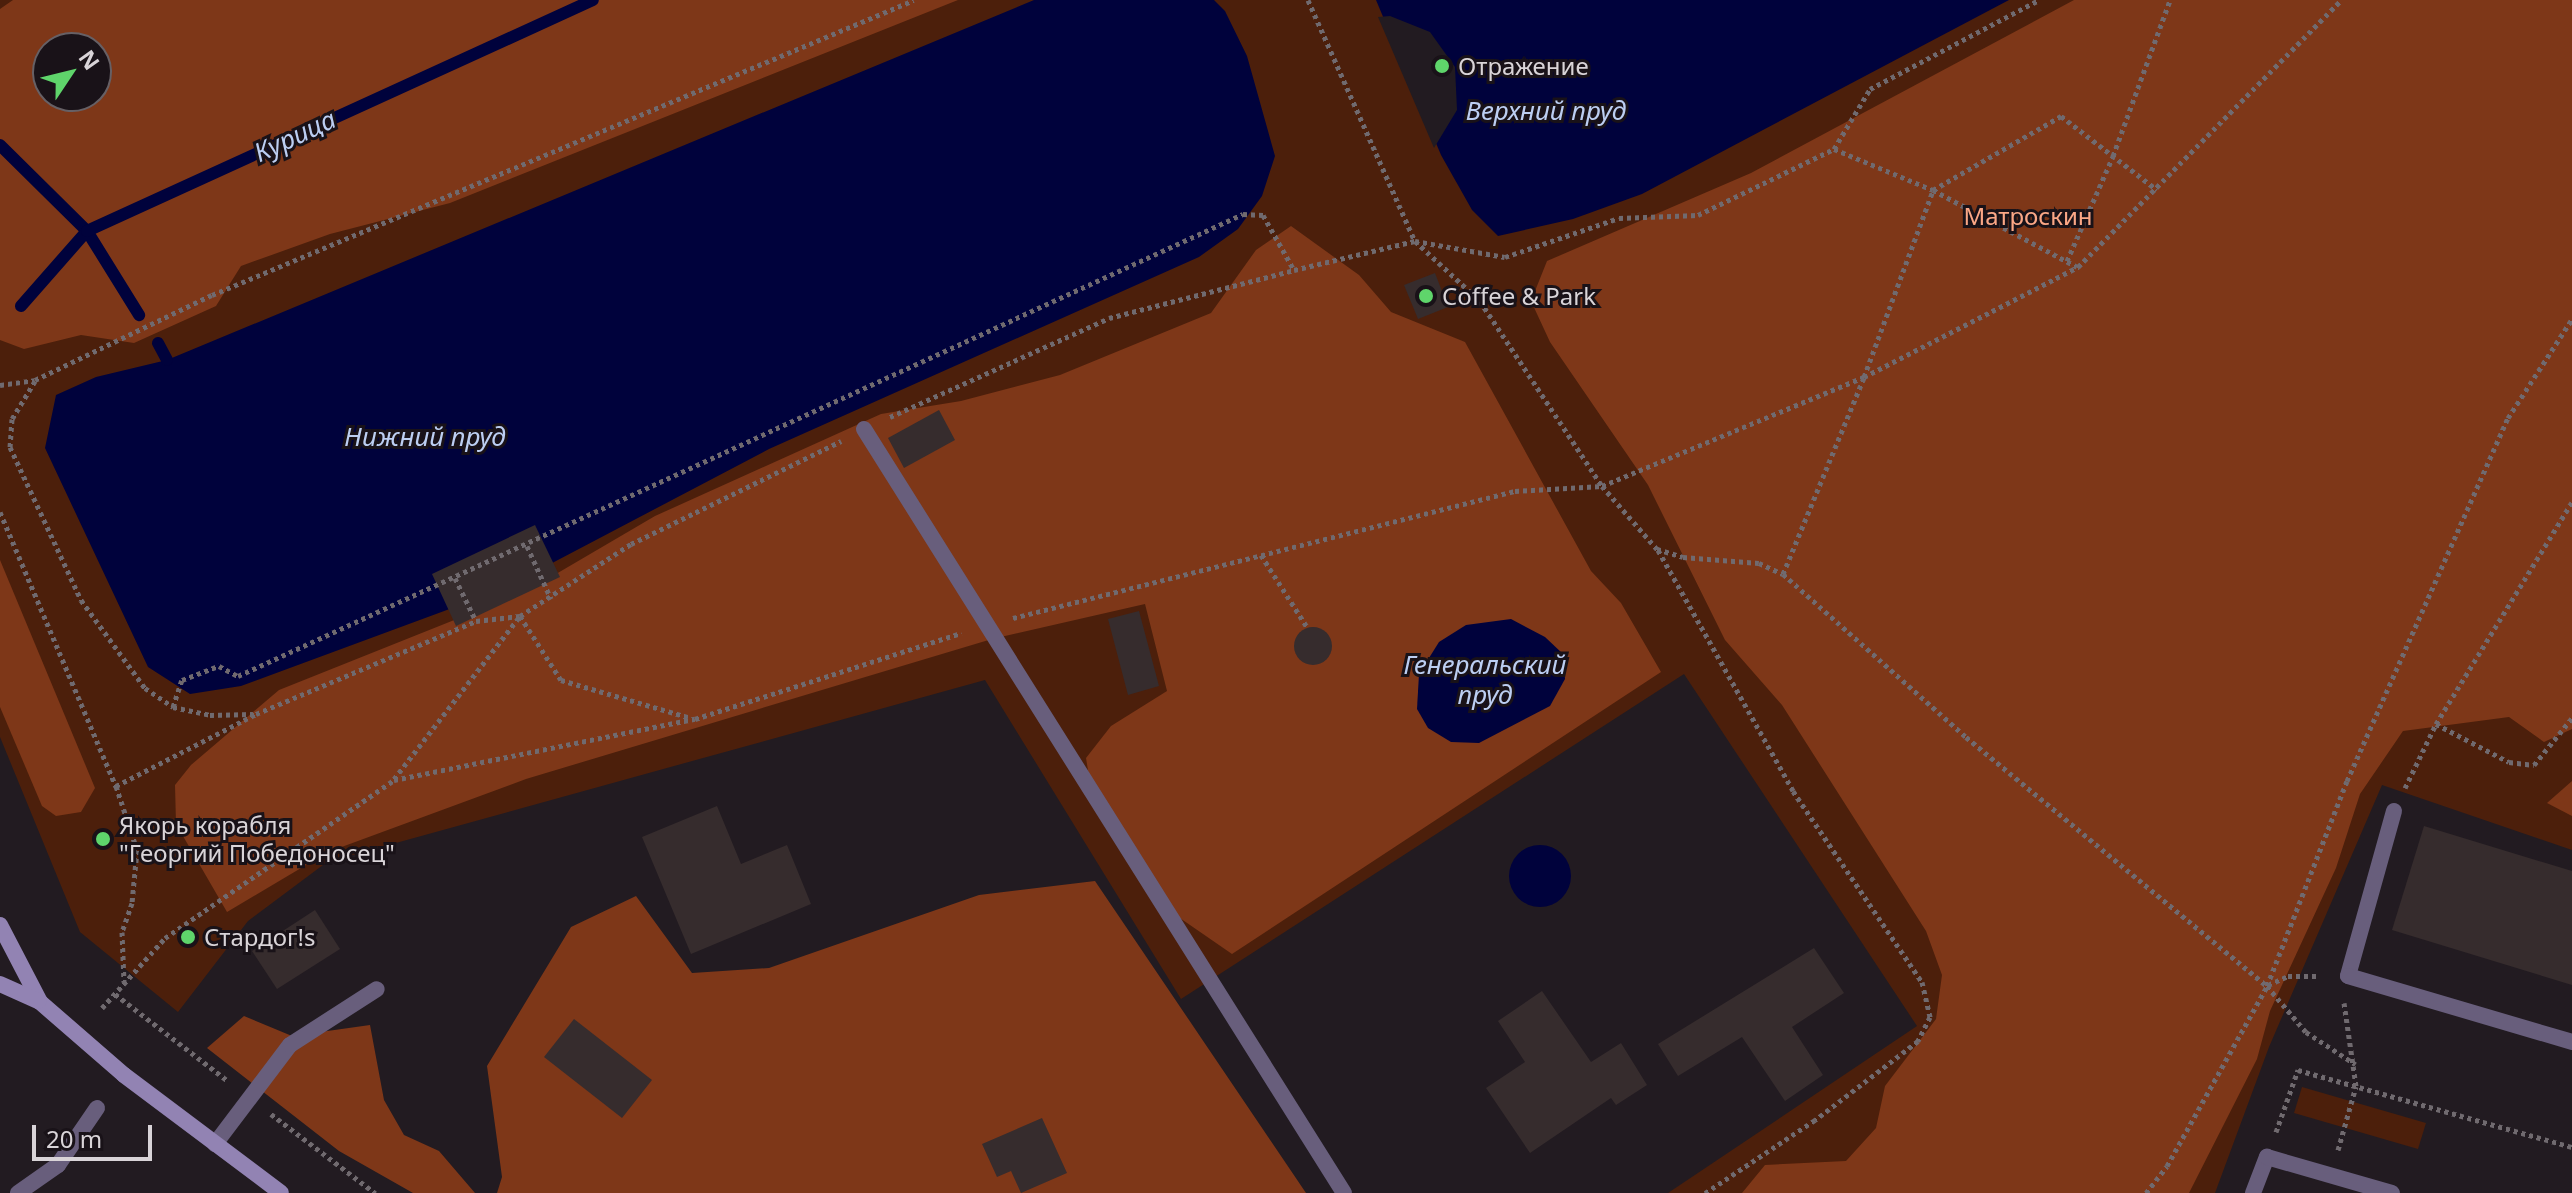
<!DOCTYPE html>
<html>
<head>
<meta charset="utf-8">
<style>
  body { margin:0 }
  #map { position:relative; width:2572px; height:1193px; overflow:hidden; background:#221b21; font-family:"Noto Sans",sans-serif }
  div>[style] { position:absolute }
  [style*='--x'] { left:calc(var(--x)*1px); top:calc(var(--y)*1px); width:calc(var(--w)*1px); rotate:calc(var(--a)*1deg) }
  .green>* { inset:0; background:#4c1f0b }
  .forest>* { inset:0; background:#7e3718 }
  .water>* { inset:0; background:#00023c }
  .round { border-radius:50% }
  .pier>* { inset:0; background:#221b21 }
  .stream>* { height:12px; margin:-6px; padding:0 6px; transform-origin:6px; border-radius:6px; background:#00023c }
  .building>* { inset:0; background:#362c2d }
  .path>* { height:5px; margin-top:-2.5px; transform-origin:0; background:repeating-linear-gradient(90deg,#706a6f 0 4px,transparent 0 8px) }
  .lane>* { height:16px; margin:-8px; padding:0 8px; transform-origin:8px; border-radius:8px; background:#685e7c }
  .secondary>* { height:16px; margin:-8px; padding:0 8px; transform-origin:8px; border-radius:8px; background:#9283b3 }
  .dots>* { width:22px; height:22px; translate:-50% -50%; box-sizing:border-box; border:4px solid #191218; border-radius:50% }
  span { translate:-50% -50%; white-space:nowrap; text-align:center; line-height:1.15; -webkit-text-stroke:6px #191218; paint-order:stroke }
  .poi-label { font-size:24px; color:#d9d4d8 }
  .left { translate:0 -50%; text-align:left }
  .park-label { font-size:24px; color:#fba786 }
  .water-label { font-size:26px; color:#bccef2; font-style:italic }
  .north { position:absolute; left:32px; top:32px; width:80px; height:80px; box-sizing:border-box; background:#191218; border:2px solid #666065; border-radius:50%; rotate:55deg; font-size:22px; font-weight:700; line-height:32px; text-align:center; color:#d9d4d8 }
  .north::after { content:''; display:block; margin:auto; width:28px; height:36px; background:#5fd56b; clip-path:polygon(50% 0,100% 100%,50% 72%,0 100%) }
  .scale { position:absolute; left:32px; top:1125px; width:120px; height:36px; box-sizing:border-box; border:4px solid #d9d4d8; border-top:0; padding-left:10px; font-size:24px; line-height:28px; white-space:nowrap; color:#d9d4d8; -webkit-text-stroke:6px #191218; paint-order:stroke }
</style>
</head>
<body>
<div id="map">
  <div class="green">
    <div style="clip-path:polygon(evenodd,0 0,2572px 0,2572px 850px,2382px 785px,2269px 1047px,2215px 1193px,1668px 1193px,1917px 1026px,1684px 674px,1181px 999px,985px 680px,327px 862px,248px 921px,178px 1012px,80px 932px,0 737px,0 0,48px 48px,96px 48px,96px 96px,48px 96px,48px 48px)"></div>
    <div style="clip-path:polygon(2302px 1087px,2426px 1123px,2418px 1149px,2294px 1113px)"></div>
  </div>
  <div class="forest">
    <div style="clip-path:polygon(evenodd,13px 0,958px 0,450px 203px,330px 234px,241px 266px,216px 306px,134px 343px,81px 335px,24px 349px,0 340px,0 9px,13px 0,48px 48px,96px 48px,96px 96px,48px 96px,48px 48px)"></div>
    <div style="clip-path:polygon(2074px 0,2572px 0,2572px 729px,2544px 742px,2509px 717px,2403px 731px,2360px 794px,2336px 868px,2270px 1011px,2257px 1059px,2189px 1193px,1742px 1193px,1765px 1165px,1846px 1161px,1876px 1128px,1885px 1086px,1936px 1019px,1942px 975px,1926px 931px,1782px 705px,1725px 640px,1648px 485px,1550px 342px,1531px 301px,1547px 261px,1751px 173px)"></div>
    <div style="clip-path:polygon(1291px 226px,1359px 275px,1391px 312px,1465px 342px,1591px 571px,1621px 603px,1661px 672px,1232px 954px,1161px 905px,1094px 807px,1086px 758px,1111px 726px,1167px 691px,1145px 604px,992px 639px,526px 779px,328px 852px,227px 912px,176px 824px,175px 785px,191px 765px,279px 690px,527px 591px,655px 516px,881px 414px,961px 401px,1060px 375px,1211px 313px,1256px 250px)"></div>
    <div style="clip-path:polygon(0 560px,95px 788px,81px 812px,56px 816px,42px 806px,0 707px)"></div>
    <div style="clip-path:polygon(2572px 781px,2572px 816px,2547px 803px)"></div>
    <div style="clip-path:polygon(1095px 881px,1306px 1193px,497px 1193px,502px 1177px,487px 1066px,571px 927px,636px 896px,692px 973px,769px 968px,979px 895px)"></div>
    <div style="clip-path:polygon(244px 1016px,292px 1036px,370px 1025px,384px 1100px,404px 1135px,439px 1151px,475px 1193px,413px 1193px,339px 1151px,207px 1048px)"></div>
  </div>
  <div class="water">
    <div style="clip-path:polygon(1034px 0,1214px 0,1225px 11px,1247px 56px,1275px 156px,1262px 196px,1238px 229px,1199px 257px,769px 449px,501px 590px,241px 686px,190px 694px,148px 667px,45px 448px,56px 395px,96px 377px,167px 360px)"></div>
    <div style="clip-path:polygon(1376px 0,2009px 0,1642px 194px,1573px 219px,1498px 236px,1472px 210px,1441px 155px)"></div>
    <div style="clip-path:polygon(1511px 619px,1545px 637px,1563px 654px,1565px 679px,1550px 706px,1479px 743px,1451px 742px,1428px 728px,1417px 709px,1419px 674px,1439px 642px,1466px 625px)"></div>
    <div class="round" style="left:1509px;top:845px;width:62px;height:62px"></div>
  </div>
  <div class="pier">
    <div style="clip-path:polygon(1390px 16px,1430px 32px,1455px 67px,1457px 110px,1434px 148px,1378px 17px)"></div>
  </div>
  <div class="stream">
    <div style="--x:0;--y:145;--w:122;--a:44.7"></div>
    <div style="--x:87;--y:231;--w:99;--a:58.2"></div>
    <div style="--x:21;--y:306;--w:100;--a:-48.7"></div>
    <div style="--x:87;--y:231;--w:556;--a:-24.54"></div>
    <div style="--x:158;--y:343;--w:19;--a:62"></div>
  </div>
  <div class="building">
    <div style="clip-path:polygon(1435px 273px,1448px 307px,1418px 319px,1404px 285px)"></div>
    <div style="clip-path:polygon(939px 410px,955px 440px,904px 468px,888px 438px)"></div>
    <div style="clip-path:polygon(535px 525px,560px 577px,456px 626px,432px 574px)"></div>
    <div style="clip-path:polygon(1139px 611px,1159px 686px,1128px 695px,1108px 619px)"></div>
    <div class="round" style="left:1294px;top:627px;width:38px;height:38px"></div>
    <div style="clip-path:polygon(717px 806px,741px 864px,787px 845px,811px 904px,691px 954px,642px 837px)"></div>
    <div style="clip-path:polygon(2424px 826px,2572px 871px,2572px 985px,2392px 930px)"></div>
    <div style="clip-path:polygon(315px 910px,340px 949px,277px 989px,252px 951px)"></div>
    <div style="clip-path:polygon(1814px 948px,1844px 993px,1792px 1027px,1823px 1075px,1785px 1101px,1742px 1037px,1678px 1076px,1658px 1044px)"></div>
    <div style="clip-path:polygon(1542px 991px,1591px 1062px,1621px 1043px,1647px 1085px,1616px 1105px,1611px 1098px,1530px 1153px,1486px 1088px,1525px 1062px,1498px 1021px)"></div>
    <div style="clip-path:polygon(574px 1019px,652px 1080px,622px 1118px,544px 1057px)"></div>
    <div style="clip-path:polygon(1042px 1118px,1067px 1173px,1021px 1193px,1011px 1171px,997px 1177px,982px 1144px)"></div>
  </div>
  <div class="path">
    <div style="--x:1308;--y:0;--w:264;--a:66.1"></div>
    <div style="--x:1415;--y:241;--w:88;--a:42.7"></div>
    <div style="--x:1480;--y:301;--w:222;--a:56.6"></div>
    <div style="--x:1602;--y:486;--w:84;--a:48.9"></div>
    <div style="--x:1657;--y:549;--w:27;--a:17"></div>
    <div style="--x:1683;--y:557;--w:76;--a:4.5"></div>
    <div style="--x:1759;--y:563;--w:26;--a:25"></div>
    <div style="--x:1783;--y:574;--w:245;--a:41.7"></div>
    <div style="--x:1966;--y:737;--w:391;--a:39.6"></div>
    <div style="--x:2267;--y:986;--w:60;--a:49.7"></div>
    <div style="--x:2306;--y:1032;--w:59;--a:33.1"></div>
    <div style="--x:1834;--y:149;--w:107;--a:22.5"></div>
    <div style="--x:1933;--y:190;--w:163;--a:28.1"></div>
    <div style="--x:2067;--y:261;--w:115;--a:-66.3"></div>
    <div style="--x:2113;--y:156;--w:166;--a:-69.9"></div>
    <div style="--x:35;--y:381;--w:44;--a:121.2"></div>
    <div style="--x:12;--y:419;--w:28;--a:94"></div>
    <div style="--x:10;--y:447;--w:169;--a:65.1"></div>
    <div style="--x:81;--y:600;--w:109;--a:54"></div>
    <div style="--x:145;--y:688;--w:34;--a:34"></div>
    <div style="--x:173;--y:707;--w:38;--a:12"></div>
    <div style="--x:210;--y:715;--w:43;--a:-1.3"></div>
    <div style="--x:0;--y:385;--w:35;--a:-8"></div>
    <div style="--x:35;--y:380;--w:196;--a:-25.7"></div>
    <div style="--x:212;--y:295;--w:761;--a:-22.79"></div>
    <div style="--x:890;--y:417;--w:240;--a:-24.3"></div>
    <div style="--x:1109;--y:318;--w:191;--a:-14.5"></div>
    <div style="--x:1294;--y:270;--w:124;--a:-13.5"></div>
    <div style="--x:1415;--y:241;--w:91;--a:10.1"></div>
    <div style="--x:1505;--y:257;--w:120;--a:-18.9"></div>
    <div style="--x:1619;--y:218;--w:79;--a:-2.2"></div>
    <div style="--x:1698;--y:215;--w:151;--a:-25.9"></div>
    <div style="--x:1834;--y:149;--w:70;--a:-59"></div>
    <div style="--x:1870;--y:89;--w:191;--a:-27.8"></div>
    <div style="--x:0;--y:512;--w:298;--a:67.1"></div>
    <div style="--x:116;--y:786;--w:67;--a:71.8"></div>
    <div style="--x:137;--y:850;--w:53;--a:95.4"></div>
    <div style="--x:132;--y:903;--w:31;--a:109"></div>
    <div style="--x:122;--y:932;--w:50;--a:87.7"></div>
    <div style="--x:527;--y:546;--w:58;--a:65.6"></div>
    <div style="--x:1658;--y:550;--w:276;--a:60.7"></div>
    <div style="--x:1793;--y:791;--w:230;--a:56"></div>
    <div style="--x:1922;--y:982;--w:36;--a:77"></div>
    <div style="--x:1930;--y:1017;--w:27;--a:117"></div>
    <div style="--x:1918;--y:1041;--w:130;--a:142.5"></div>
    <div style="--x:1815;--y:1120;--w:132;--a:146.4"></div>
    <div style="--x:1261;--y:555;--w:85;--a:57.4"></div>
    <div style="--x:1783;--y:574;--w:213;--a:-67.6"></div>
    <div style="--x:1864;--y:377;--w:199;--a:-69.7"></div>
    <div style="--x:1933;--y:190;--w:148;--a:-30"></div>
    <div style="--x:2061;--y:116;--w:121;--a:37.6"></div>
    <div style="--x:455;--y:578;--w:48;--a:64"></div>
    <div style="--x:1013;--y:618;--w:518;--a:-14.2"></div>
    <div style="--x:1515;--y:491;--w:87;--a:-3.3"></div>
    <div style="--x:1602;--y:486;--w:284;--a:-22.6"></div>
    <div style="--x:1864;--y:377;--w:241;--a:-27.2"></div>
    <div style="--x:2078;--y:267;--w:375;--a:-45.4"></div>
    <div style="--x:173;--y:707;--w:28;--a:-72"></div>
    <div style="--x:182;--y:680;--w:40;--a:-21"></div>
    <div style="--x:219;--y:666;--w:21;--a:28"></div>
    <div style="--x:238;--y:676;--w:1106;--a:-24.69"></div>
    <div style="--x:1243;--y:214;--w:20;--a:3"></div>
    <div style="--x:1263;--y:215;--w:63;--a:60.6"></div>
    <div style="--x:2436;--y:724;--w:82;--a:27.5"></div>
    <div style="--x:2509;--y:762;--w:25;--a:7"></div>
    <div style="--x:2534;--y:765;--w:60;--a:-51"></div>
    <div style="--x:394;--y:779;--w:206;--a:-52.3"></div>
    <div style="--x:520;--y:616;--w:76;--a:57.4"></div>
    <div style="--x:561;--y:680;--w:135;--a:16.3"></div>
    <div style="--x:116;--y:786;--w:157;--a:-27.2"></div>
    <div style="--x:256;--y:714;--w:239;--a:-22.9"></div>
    <div style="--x:476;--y:621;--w:44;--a:-6.5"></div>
    <div style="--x:520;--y:616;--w:132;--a:-33"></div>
    <div style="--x:631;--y:544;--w:234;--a:-26.1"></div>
    <div style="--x:2405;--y:788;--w:71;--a:-64.2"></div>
    <div style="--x:2436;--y:724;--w:260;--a:-58.5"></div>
    <div style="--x:2268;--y:985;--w:22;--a:-24"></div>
    <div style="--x:2288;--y:976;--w:32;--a:0"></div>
    <div style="--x:115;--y:994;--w:143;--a:37.6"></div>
    <div style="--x:102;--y:1008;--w:94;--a:-48"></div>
    <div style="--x:165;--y:938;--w:278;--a:-34.6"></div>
    <div style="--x:394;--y:780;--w:307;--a:-11.5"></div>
    <div style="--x:695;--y:719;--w:280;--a:-17.9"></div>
    <div style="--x:271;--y:1114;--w:131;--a:37.2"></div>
    <div style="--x:2276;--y:1132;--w:66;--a:-70.5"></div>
    <div style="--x:2298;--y:1070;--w:285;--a:15.7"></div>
    <div style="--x:2338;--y:1150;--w:66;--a:-74.3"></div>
    <div style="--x:2356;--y:1086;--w:84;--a:-98.2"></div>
    <div style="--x:2146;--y:1193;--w:34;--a:-52"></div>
    <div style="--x:2167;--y:1166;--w:206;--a:-60.9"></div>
    <div style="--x:2267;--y:986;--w:220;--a:-68.7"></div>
    <div style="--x:2347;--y:781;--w:397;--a:-66.1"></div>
    <div style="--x:2508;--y:418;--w:118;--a:-57.1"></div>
  </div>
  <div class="lane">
    <div style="--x:864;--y:429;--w:902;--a:57.86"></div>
    <div style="--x:2394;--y:811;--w:171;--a:105.6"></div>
    <div style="--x:2348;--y:976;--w:234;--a:16.4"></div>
    <div style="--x:215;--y:1144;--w:124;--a:-52.9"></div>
    <div style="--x:290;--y:1045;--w:103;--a:-32.8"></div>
    <div style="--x:18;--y:1193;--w:49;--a:-35"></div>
    <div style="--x:58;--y:1165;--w:69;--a:-55.6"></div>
    <div style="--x:2253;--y:1193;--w:39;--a:-69"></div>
    <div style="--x:2267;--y:1157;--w:130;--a:16.1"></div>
  </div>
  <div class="secondary">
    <div style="--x:0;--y:925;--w:87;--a:62.5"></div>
    <div style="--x:40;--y:1002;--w:111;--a:41"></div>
    <div style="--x:124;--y:1075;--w:196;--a:36.9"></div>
    <div style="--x:0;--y:984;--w:42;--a:24.1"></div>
  </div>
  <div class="dots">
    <div style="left:1442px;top:66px;background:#5fd56b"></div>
    <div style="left:1426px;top:296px;background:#5fd56b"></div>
    <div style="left:103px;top:839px;background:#5fd56b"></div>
    <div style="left:188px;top:937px;background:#5fd56b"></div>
  </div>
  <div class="poi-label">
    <span class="left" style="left:1458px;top:66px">Отражение</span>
    <span class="left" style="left:1442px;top:296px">Coffee &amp; Park</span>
    <span class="left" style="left:119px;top:839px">Якорь корабля<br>"Георгий Победоносец"</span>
    <span class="left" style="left:204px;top:937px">Стардог!s</span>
  </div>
  <div class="park-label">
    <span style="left:2028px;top:216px">Матроскин</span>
  </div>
  <div class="water-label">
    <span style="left:1546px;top:111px">Верхний пруд</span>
    <span style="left:295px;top:136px;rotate:-25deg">Курица</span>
    <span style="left:425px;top:437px">Нижний пруд</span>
    <span style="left:1485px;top:680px">Генеральский<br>пруд</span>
  </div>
  <div class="north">N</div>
  <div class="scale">20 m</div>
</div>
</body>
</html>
